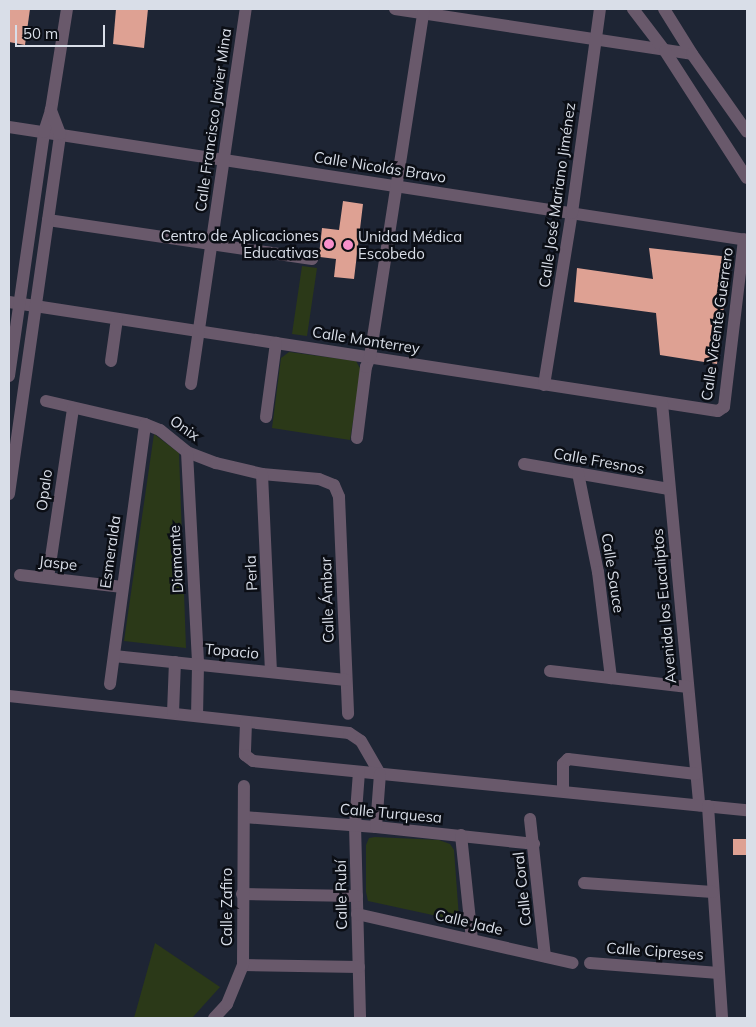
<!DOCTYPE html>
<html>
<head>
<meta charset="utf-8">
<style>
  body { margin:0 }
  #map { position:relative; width:756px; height:1027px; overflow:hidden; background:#1e2534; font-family:Mulish,sans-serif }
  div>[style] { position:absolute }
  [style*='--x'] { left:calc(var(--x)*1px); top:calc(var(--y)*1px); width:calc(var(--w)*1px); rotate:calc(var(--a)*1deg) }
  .green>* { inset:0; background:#2b3918 }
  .building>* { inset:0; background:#dea193 }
  .minor>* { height:12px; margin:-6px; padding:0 6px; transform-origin:6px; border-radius:6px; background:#69596b }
  .dots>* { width:14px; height:14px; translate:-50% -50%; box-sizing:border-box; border:2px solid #0b0e15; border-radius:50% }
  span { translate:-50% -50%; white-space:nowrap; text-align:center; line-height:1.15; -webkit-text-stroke:5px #0b0e15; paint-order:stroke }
  .street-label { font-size:15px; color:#d9dee8 }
  .poi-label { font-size:15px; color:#d9dee8 }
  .right { translate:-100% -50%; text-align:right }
  .left { translate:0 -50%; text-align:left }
  .frame { position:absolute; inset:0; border:10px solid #d9dee8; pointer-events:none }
  .scale { position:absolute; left:15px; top:25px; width:90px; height:22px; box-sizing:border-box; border:2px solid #d9dee8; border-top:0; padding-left:6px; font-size:15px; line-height:18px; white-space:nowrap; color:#d9dee8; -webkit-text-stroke:4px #0b0e15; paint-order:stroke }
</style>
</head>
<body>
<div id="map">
  <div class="green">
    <div style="clip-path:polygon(302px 266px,317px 268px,307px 336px,292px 334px)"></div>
    <div style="clip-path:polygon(289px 352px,356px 361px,361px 370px,350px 440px,272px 428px,281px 358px)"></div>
    <div style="clip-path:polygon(154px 434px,179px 453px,186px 648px,124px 641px)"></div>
    <div style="clip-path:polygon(375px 837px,439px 840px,450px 844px,454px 850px,459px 918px,451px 919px,368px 901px,366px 892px,366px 845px,369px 838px)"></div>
    <div style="clip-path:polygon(155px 943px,220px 987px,192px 1018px,134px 1018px)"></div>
  </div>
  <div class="building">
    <div style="clip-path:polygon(9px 9px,30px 9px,25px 45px,9px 42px)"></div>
    <div style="clip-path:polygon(116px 9px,148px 9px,144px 48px,113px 44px)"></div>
    <div style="clip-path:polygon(343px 201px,363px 204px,354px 279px,334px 277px,336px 259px,320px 257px,319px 255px,322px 228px,339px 230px)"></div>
    <div style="clip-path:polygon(649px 248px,730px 257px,717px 364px,660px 355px,656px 313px,574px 302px,577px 268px,653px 279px)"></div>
    <div style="clip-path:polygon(733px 839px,747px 839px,747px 855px,733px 855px)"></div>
  </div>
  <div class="minor">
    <div style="--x:395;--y:9;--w:300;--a:8.6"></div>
    <div style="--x:633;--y:9;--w:53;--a:52.7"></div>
    <div style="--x:665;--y:51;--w:151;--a:57.2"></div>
    <div style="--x:664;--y:9;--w:53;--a:58.1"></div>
    <div style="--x:692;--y:54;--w:95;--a:54.8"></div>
    <div style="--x:9;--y:127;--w:747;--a:8.71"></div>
    <div style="--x:48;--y:220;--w:267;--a:8.4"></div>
    <div style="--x:9;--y:302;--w:717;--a:8.74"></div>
    <div style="--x:718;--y:411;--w:7;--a:-34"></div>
    <div style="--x:724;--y:407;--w:169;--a:-83.2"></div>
    <div style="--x:111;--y:361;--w:42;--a:-81.9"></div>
    <div style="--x:9;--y:376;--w:246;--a:-81.8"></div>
    <div style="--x:44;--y:132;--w:23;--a:-72"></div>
    <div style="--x:51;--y:110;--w:102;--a:-81"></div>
    <div style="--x:191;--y:384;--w:379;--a:-81.7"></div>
    <div style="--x:544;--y:385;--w:174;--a:-80.8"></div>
    <div style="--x:572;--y:213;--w:206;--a:-82.2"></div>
    <div style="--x:46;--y:401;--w:102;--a:13.1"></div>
    <div style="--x:145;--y:424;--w:16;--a:22"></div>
    <div style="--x:160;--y:430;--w:35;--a:39"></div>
    <div style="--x:187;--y:452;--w:31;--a:21"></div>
    <div style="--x:216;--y:463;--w:47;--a:13.4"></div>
    <div style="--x:262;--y:474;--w:57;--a:5"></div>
    <div style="--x:319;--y:479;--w:16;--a:22"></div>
    <div style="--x:334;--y:485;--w:13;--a:67"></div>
    <div style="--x:339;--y:497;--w:217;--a:87.6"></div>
    <div style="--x:662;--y:403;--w:404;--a:84.7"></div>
    <div style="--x:266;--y:417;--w:75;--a:-82.3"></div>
    <div style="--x:357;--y:438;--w:72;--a:-82.8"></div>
    <div style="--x:366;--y:367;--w:11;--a:-68"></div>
    <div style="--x:370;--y:357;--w:352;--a:-81.2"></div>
    <div style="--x:187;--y:452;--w:213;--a:87"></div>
    <div style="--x:198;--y:665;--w:51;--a:91.1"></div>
    <div style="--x:524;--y:464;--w:147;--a:9.8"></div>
    <div style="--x:578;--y:473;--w:101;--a:78.6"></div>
    <div style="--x:598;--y:572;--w:107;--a:83"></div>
    <div style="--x:262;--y:474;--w:197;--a:87.4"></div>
    <div style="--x:9;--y:494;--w:364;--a:-81.9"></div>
    <div style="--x:60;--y:134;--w:26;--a:-111"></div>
    <div style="--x:20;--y:575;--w:103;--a:6.7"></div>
    <div style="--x:48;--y:578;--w:172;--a:-81.6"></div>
    <div style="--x:114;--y:656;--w:233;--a:5.9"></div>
    <div style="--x:550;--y:671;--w:139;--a:6.6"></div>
    <div style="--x:110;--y:684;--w:262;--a:-82.3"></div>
    <div style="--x:9;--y:696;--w:342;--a:6.2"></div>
    <div style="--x:349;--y:733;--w:14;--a:34"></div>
    <div style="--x:361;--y:741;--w:38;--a:60"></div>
    <div style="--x:173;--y:713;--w:51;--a:-87.8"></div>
    <div style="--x:246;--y:722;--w:33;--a:92"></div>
    <div style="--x:245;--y:755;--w:10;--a:37"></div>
    <div style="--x:253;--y:761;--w:496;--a:5.7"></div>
    <div style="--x:359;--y:772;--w:53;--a:94.3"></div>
    <div style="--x:355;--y:825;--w:193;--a:88.5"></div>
    <div style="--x:563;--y:791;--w:27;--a:-90"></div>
    <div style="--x:563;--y:764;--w:7;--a:-45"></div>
    <div style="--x:568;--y:759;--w:129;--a:6.7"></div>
    <div style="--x:708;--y:806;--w:212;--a:86.2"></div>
    <div style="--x:244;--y:817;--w:132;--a:4.3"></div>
    <div style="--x:376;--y:827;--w:159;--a:6.1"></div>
    <div style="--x:530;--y:819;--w:138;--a:83.8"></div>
    <div style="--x:376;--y:827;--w:53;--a:-85.7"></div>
    <div style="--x:461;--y:835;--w:105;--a:84"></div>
    <div style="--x:584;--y:883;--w:129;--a:4"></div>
    <div style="--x:242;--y:894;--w:115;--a:1"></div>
    <div style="--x:357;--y:914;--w:221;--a:12.8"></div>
    <div style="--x:590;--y:963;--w:129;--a:4.4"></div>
    <div style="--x:243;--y:965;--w:116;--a:1"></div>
    <div style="--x:214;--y:1018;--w:19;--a:-47"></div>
    <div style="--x:227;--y:1004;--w:42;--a:-67.7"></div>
    <div style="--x:243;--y:965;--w:179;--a:-89.7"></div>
  </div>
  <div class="dots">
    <div style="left:329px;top:244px;background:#f890cb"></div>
    <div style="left:348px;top:245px;background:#f890cb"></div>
  </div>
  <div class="street-label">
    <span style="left:213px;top:120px;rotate:-82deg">Calle Francisco Javier Mina</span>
    <span style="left:380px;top:167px;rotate:9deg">Calle Nicolás Bravo</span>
    <span style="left:557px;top:195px;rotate:-82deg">Calle José Mariano Jiménez</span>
    <span style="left:717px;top:324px;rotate:-82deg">Calle Vicente Guerrero</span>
    <span style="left:366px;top:340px;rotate:9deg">Calle Monterrey</span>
    <span style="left:185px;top:428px;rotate:35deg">Onix</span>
    <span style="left:599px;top:461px;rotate:10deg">Calle Fresnos</span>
    <span style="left:44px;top:490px;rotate:-82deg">Opalo</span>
    <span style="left:110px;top:552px;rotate:-82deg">Esmeralda</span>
    <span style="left:176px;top:559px;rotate:-93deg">Diamante</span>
    <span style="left:58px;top:563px;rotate:6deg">Jaspe</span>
    <span style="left:251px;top:573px;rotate:-93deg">Perla</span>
    <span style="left:613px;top:573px;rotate:81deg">Calle Sauce</span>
    <span style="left:327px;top:600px;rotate:-92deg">Calle Ámbar</span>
    <span style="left:664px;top:606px;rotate:-95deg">Avenida los Eucaliptos</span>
    <span style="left:232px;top:651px;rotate:5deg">Topacio</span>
    <span style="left:391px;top:813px;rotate:5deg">Calle Turquesa</span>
    <span style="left:522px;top:889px;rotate:-96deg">Calle Coral</span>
    <span style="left:341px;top:895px;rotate:-91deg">Calle Rubí</span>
    <span style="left:227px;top:907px;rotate:-90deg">Calle Zafiro</span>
    <span style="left:469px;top:922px;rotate:13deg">Calle Jade</span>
    <span style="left:655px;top:951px;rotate:4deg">Calle Cipreses</span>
  </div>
  <div class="poi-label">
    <span class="right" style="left:319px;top:244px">Centro de Aplicaciones<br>Educativas</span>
    <span class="left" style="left:358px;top:245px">Unidad Médica<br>Escobedo</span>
  </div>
  <div class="frame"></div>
  <div class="scale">50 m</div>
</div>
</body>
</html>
